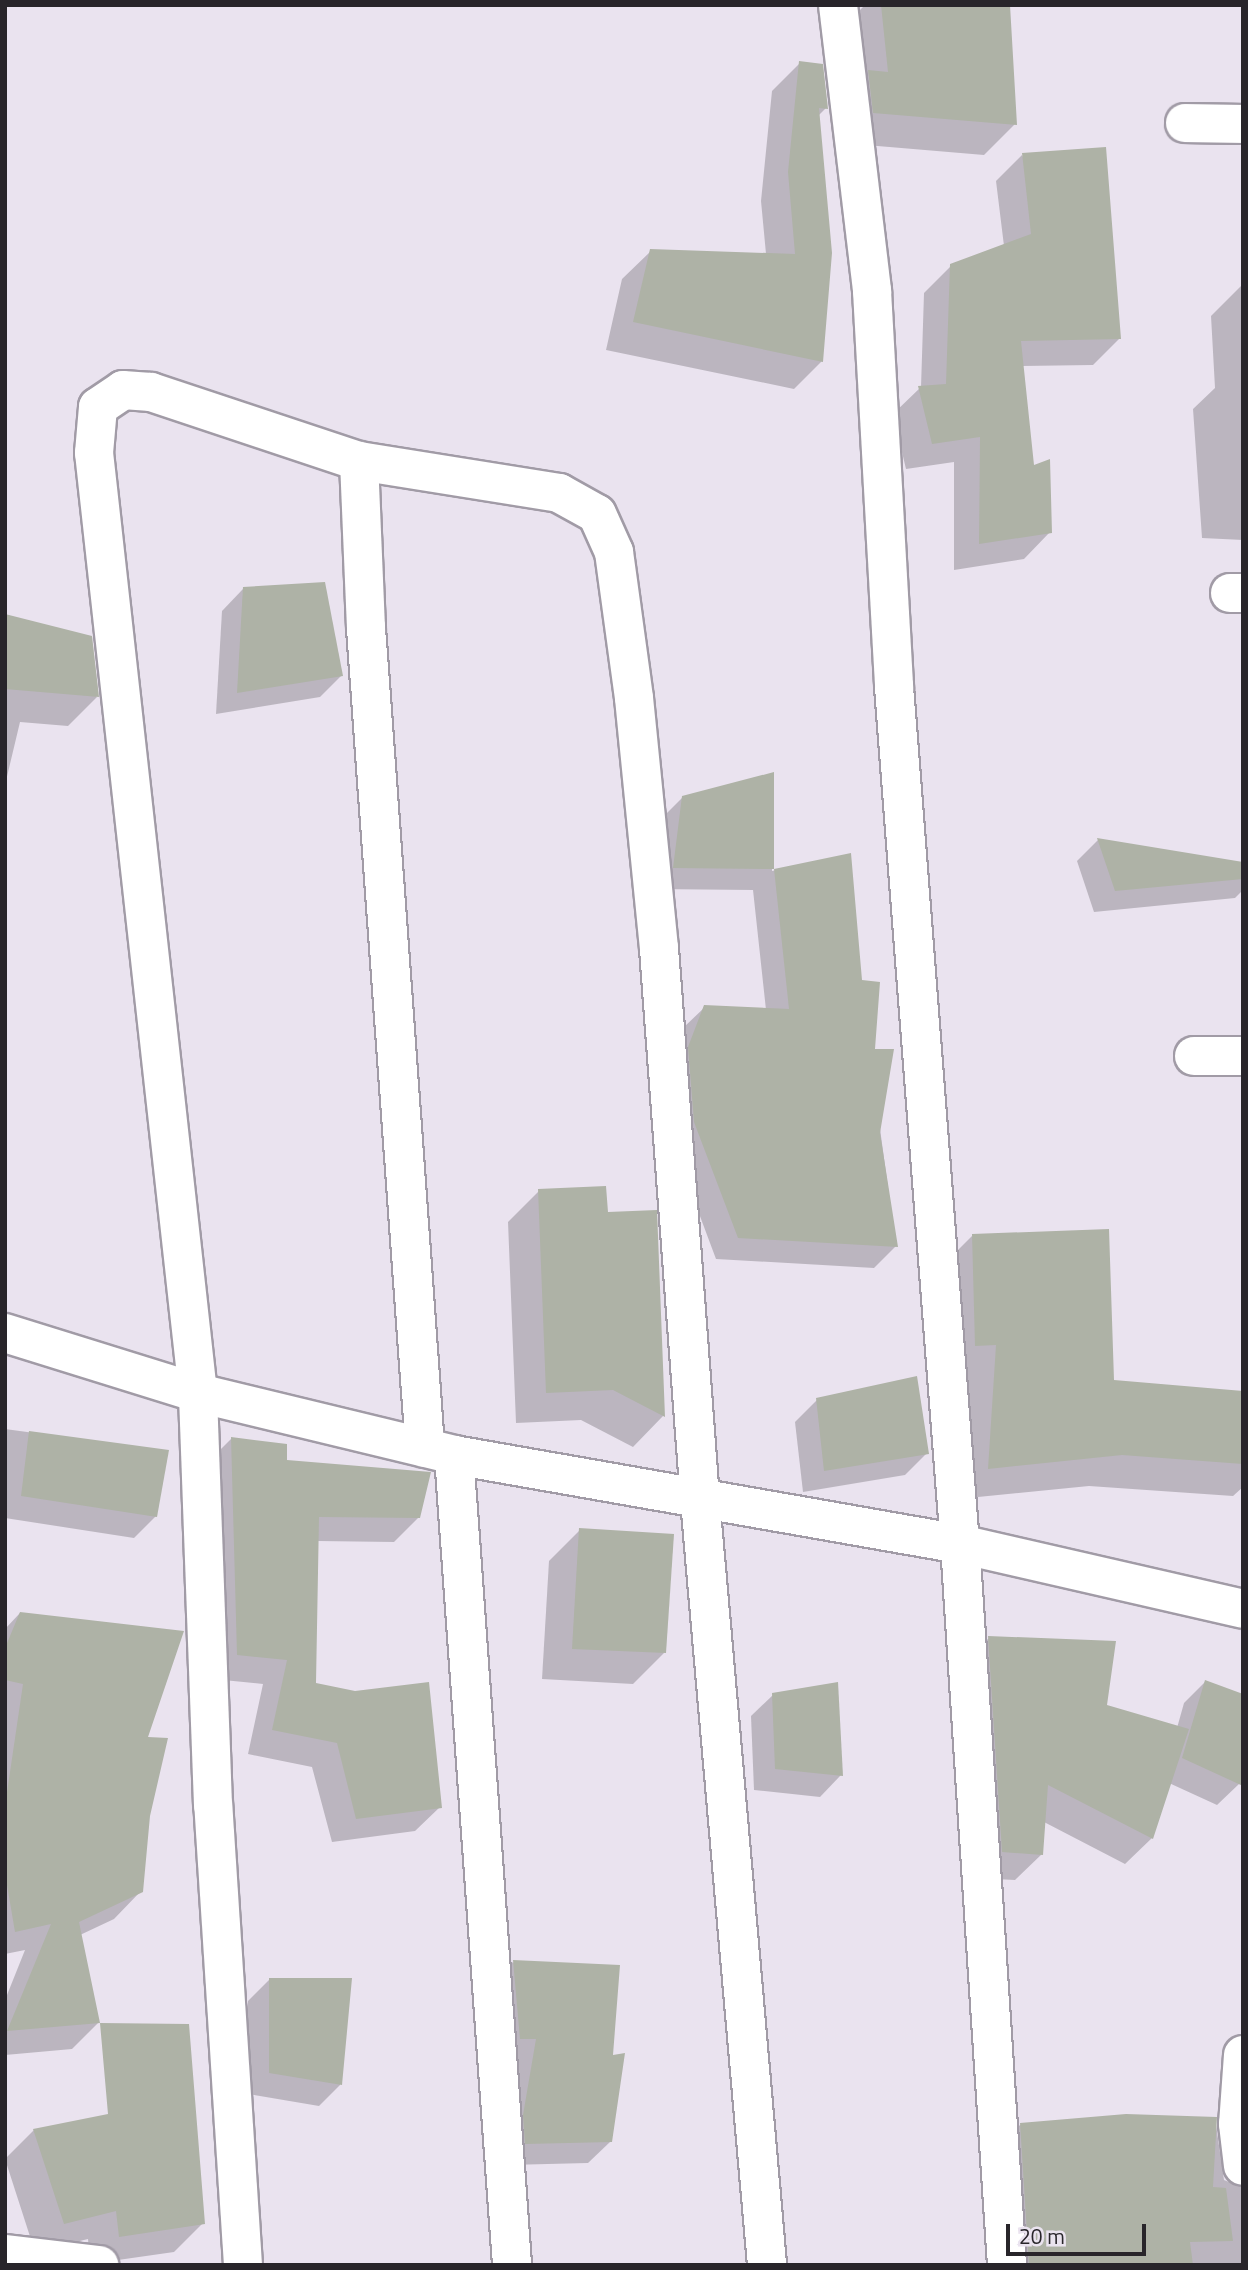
<!DOCTYPE html>
<html>
<head>
<meta charset="utf-8">
<style>
  body { margin:0 }
  #map { position:relative; width:1248px; height:2270px; overflow:hidden; background:#eae3ef; font-family:"Titillium Web",sans-serif }
  div>[style] { position:absolute }
  [style*='--x'] { left:calc(var(--x)*1px); top:calc(var(--y)*1px); width:calc(var(--w)*1px); rotate:calc(var(--a)*1deg) }
  .shadow>* { inset:0; background:#0003 }
  .building>* { inset:0; background:#aeb2a6 }
  .roads { filter:drop-shadow(2px 0 #a19ba6) drop-shadow(-2px 0 #a19ba6) drop-shadow(0 2px #a19ba6) drop-shadow(0 -2px #a19ba6) }
  .street>* { height:38px; margin:-19px; padding:0 19px; transform-origin:19px; border-radius:19px; background:#fff }
  span { translate:-50% -50%; white-space:nowrap; text-align:center; line-height:1.15; -webkit-text-stroke:6px #eae3ef; paint-order:stroke }
  .frame { position:absolute; inset:0; border:7px solid #28252a; pointer-events:none }
  .scale { position:absolute; left:1006px; top:2224px; width:140px; height:32px; box-sizing:border-box; border:4px solid #28252a; border-top:0; padding-left:9px; font-size:21px; line-height:24px; white-space:nowrap; color:#28252a; -webkit-text-stroke:5px #eae3ef; paint-order:stroke }
</style>
</head>
<body>
<div id="map">
  <div class="shadow">
    <div style="clip-path:polygon(865px 5px,1008px 5px,1015px 124px,984px 155px,842px 143px,849px 21px)"></div>
    <div style="clip-path:polygon(800px 63px,826px 108px,818px 116px,822px 361px,794px 389px,606px 350px,622px 279px,651px 251px,766px 254px,761px 201px,772px 91px)"></div>
    <div style="clip-path:polygon(1022px 155px,1119px 339px,1093px 365px,1022px 366px,1032px 467px,1050px 532px,1024px 559px,954px 570px,954px 462px,906px 469px,893px 414px,921px 387px,924px 293px,951px 266px,1004px 246px,996px 181px)"></div>
    <div style="clip-path:polygon(1243px 284px,1243px 540px,1202px 538px,1193px 409px,1215px 388px,1211px 316px)"></div>
    <div style="clip-path:polygon(243px 589px,341px 676px,320px 697px,216px 714px,222px 611px)"></div>
    <div style="clip-path:polygon(5px 616px,97px 697px,68px 726px,20px 722px,5px 785px)"></div>
    <div style="clip-path:polygon(1243px 670px,1243px 753px,1241px 753px)"></div>
    <div style="clip-path:polygon(772px 775px,772px 871px,849px 855px,860px 982px,896px 1246px,874px 1268px,716px 1259px,673px 1144px,683px 1028px,705px 1007px,766px 1010px,753px 890px,652px 889px,661px 819px,682px 798px)"></div>
    <div style="clip-path:polygon(1098px 840px,1243px 864px,1243px 890px,1235px 898px,1094px 912px,1077px 861px)"></div>
    <div style="clip-path:polygon(539px 1191px,606px 1214px,663px 1416px,633px 1447px,581px 1420px,516px 1423px,508px 1222px)"></div>
    <div style="clip-path:polygon(972px 1236px,1112px 1382px,1243px 1392px,1243px 1487px,1233px 1496px,1089px 1486px,958px 1499px,941px 1267px)"></div>
    <div style="clip-path:polygon(817px 1400px,927px 1453px,905px 1475px,803px 1492px,795px 1422px)"></div>
    <div style="clip-path:polygon(5px 1429px,167px 1451px,156px 1516px,134px 1538px,5px 1518px)"></div>
    <div style="clip-path:polygon(231px 1439px,419px 1517px,394px 1542px,317px 1541px,314px 1684px,440px 1807px,415px 1831px,332px 1842px,312px 1767px,248px 1754px,263px 1684px,213px 1679px,207px 1463px)"></div>
    <div style="clip-path:polygon(580px 1530px,664px 1653px,633px 1684px,542px 1679px,549px 1561px)"></div>
    <div style="clip-path:polygon(20px 1613px,148px 1815px,141px 1891px,114px 1919px,80px 1935px,98px 2023px,72px 2049px,5px 2055px,5px 2000px,25px 1950px,5px 1954px,5px 1629px)"></div>
    <div style="clip-path:polygon(989px 1638px,1105px 1706px,1177px 1728px,1184px 1703px,1205px 1682px,1239px 1784px,1217px 1805px,1169px 1783px,1152px 1838px,1125px 1864px,1044px 1822px,1042px 1854px,1015px 1880px,976px 1878px,962px 1664px)"></div>
    <div style="clip-path:polygon(773px 1695px,841px 1775px,820px 1797px,754px 1790px,751px 1716px)"></div>
    <div style="clip-path:polygon(513px 1962px,611px 2057px,610px 2142px,588px 2163px,504px 2165px,492px 1983px)"></div>
    <div style="clip-path:polygon(269px 1980px,350px 1980px,340px 2085px,319px 2106px,248px 2094px,248px 2001px)"></div>
    <div style="clip-path:polygon(1215px 2118px,1224px 2180px,1239px 2186px,1236px 2145px,1243px 2138px,1243px 2264px,1003px 2265px,996px 2149px,1020px 2125px)"></div>
    <div style="clip-path:polygon(34px 2130px,203px 2223px,174px 2252px,90px 2264px,88px 2239px,35px 2252px,5px 2159px)"></div>
  </div>
  <div class="building">
    <div style="clip-path:polygon(881px 5px,1010px 5px,1017px 125px,873px 113px,868px 70px,888px 72px)"></div>
    <div style="clip-path:polygon(799px 61px,823px 64px,828px 109px,819px 108px,832px 253px,823px 362px,633px 322px,650px 249px,795px 254px,788px 172px)"></div>
    <div style="clip-path:polygon(1106px 147px,1121px 339px,1021px 341px,1034px 465px,1050px 459px,1052px 533px,979px 544px,980px 437px,932px 444px,918px 386px,946px 384px,950px 264px,1031px 234px,1022px 153px)"></div>
    <div style="clip-path:polygon(325px 582px,343px 676px,237px 693px,243px 587px)"></div>
    <div style="clip-path:polygon(5px 614px,92px 636px,99px 697px,5px 689px)"></div>
    <div style="clip-path:polygon(774px 772px,774px 869px,673px 868px,682px 796px)"></div>
    <div style="clip-path:polygon(1097px 838px,1243px 862px,1243px 879px,1115px 891px)"></div>
    <div style="clip-path:polygon(851px 853px,862px 980px,880px 982px,875px 1049px,894px 1049px,880px 1133px,898px 1247px,738px 1238px,694px 1122px,688px 1047px,704px 1005px,789px 1009px,774px 869px)"></div>
    <div style="clip-path:polygon(606px 1186px,608px 1212px,657px 1210px,665px 1417px,613px 1390px,546px 1393px,538px 1189px)"></div>
    <div style="clip-path:polygon(1109px 1229px,1114px 1380px,1243px 1391px,1243px 1464px,1122px 1455px,988px 1469px,996px 1345px,975px 1346px,972px 1234px)"></div>
    <div style="clip-path:polygon(917px 1376px,929px 1454px,824px 1471px,816px 1398px)"></div>
    <div style="clip-path:polygon(29px 1431px,169px 1450px,157px 1517px,21px 1496px)"></div>
    <div style="clip-path:polygon(231px 1437px,287px 1444px,287px 1460px,431px 1472px,420px 1518px,319px 1517px,316px 1683px,355px 1691px,429px 1682px,442px 1808px,356px 1819px,337px 1743px,272px 1730px,287px 1660px,237px 1655px)"></div>
    <div style="clip-path:polygon(579px 1528px,674px 1534px,666px 1653px,572px 1649px)"></div>
    <div style="clip-path:polygon(20px 1612px,184px 1631px,148px 1737px,168px 1738px,150px 1816px,143px 1892px,79px 1922px,100px 2023px,7px 2031px,51px 1924px,15px 1932px,5px 1873px,5px 1806px,23px 1684px,5px 1680px,5px 1648px)"></div>
    <div style="clip-path:polygon(988px 1636px,1116px 1641px,1107px 1705px,1189px 1729px,1153px 1839px,1048px 1785px,1043px 1855px,1002px 1852px)"></div>
    <div style="clip-path:polygon(1205px 1680px,1243px 1694px,1243px 1786px,1182px 1758px)"></div>
    <div style="clip-path:polygon(838px 1682px,843px 1776px,775px 1769px,772px 1693px)"></div>
    <div style="clip-path:polygon(513px 1960px,620px 1965px,613px 2055px,625px 2053px,612px 2142px,525px 2144px,523px 2115px,536px 2039px,520px 2039px)"></div>
    <div style="clip-path:polygon(269px 1978px,352px 1978px,342px 2085px,269px 2073px)"></div>
    <div style="clip-path:polygon(100px 2023px,189px 2024px,205px 2224px,119px 2237px,116px 2211px,64px 2224px,33px 2129px,108px 2114px)"></div>
    <div style="clip-path:polygon(1126px 2114px,1217px 2117px,1213px 2187px,1226px 2188px,1233px 2241px,1190px 2242px,1193px 2265px,1029px 2265px,1020px 2123px)"></div>
  </div>
  <div class="roads">
    <div class="street">
      <div style="--x:838;--y:5;--w:288;--a:83.2"></div>
      <div style="--x:872;--y:291;--w:397;--a:86.8"></div>
      <div style="--x:894;--y:687;--w:860;--a:85.6"></div>
      <div style="--x:960;--y:1544;--w:723;--a:86.27"></div>
      <div style="--x:1185;--y:123;--w:58;--a:1"></div>
      <div style="--x:359;--y:461;--w:167;--a:87.6"></div>
      <div style="--x:366;--y:628;--w:822;--a:85.88"></div>
      <div style="--x:1230;--y:593;--w:13;--a:0"></div>
      <div style="--x:1194;--y:1056;--w:49;--a:0"></div>
      <div style="--x:5;--y:1333;--w:202;--a:17.3"></div>
      <div style="--x:198;--y:1393;--w:263;--a:13.6"></div>
      <div style="--x:454;--y:1455;--w:514;--a:9.98"></div>
      <div style="--x:960;--y:1544;--w:290;--a:12.9"></div>
      <div style="--x:454;--y:1455;--w:812;--a:85.9"></div>
      <div style="--x:1243;--y:2055;--w:69;--a:94.1"></div>
      <div style="--x:1238;--y:2124;--w:42;--a:83.2"></div>
      <div style="--x:5;--y:2254;--w:95;--a:6.7"></div>
      <div style="--x:243;--y:2265;--w:461;--a:-93.7"></div>
      <div style="--x:213;--y:1805;--w:412;--a:-92.1"></div>
      <div style="--x:198;--y:1393;--w:946;--a:-96.31"></div>
      <div style="--x:94;--y:453;--w:46;--a:-85"></div>
      <div style="--x:98;--y:407;--w:30;--a:-34"></div>
      <div style="--x:123;--y:390;--w:28;--a:4"></div>
      <div style="--x:151;--y:392;--w:219;--a:18.4"></div>
      <div style="--x:359;--y:461;--w:203;--a:9.1"></div>
      <div style="--x:559;--y:493;--w:43;--a:28.9"></div>
      <div style="--x:597;--y:514;--w:42;--a:65.9"></div>
      <div style="--x:614;--y:552;--w:147;--a:82.2"></div>
      <div style="--x:634;--y:698;--w:252;--a:84.3"></div>
      <div style="--x:659;--y:949;--w:553;--a:85.74"></div>
      <div style="--x:700;--y:1500;--w:768;--a:84.99"></div>
    </div>
  </div>
  <div class="frame"></div>
  <div class="scale">20 m</div>
</div>
</body>
</html>
